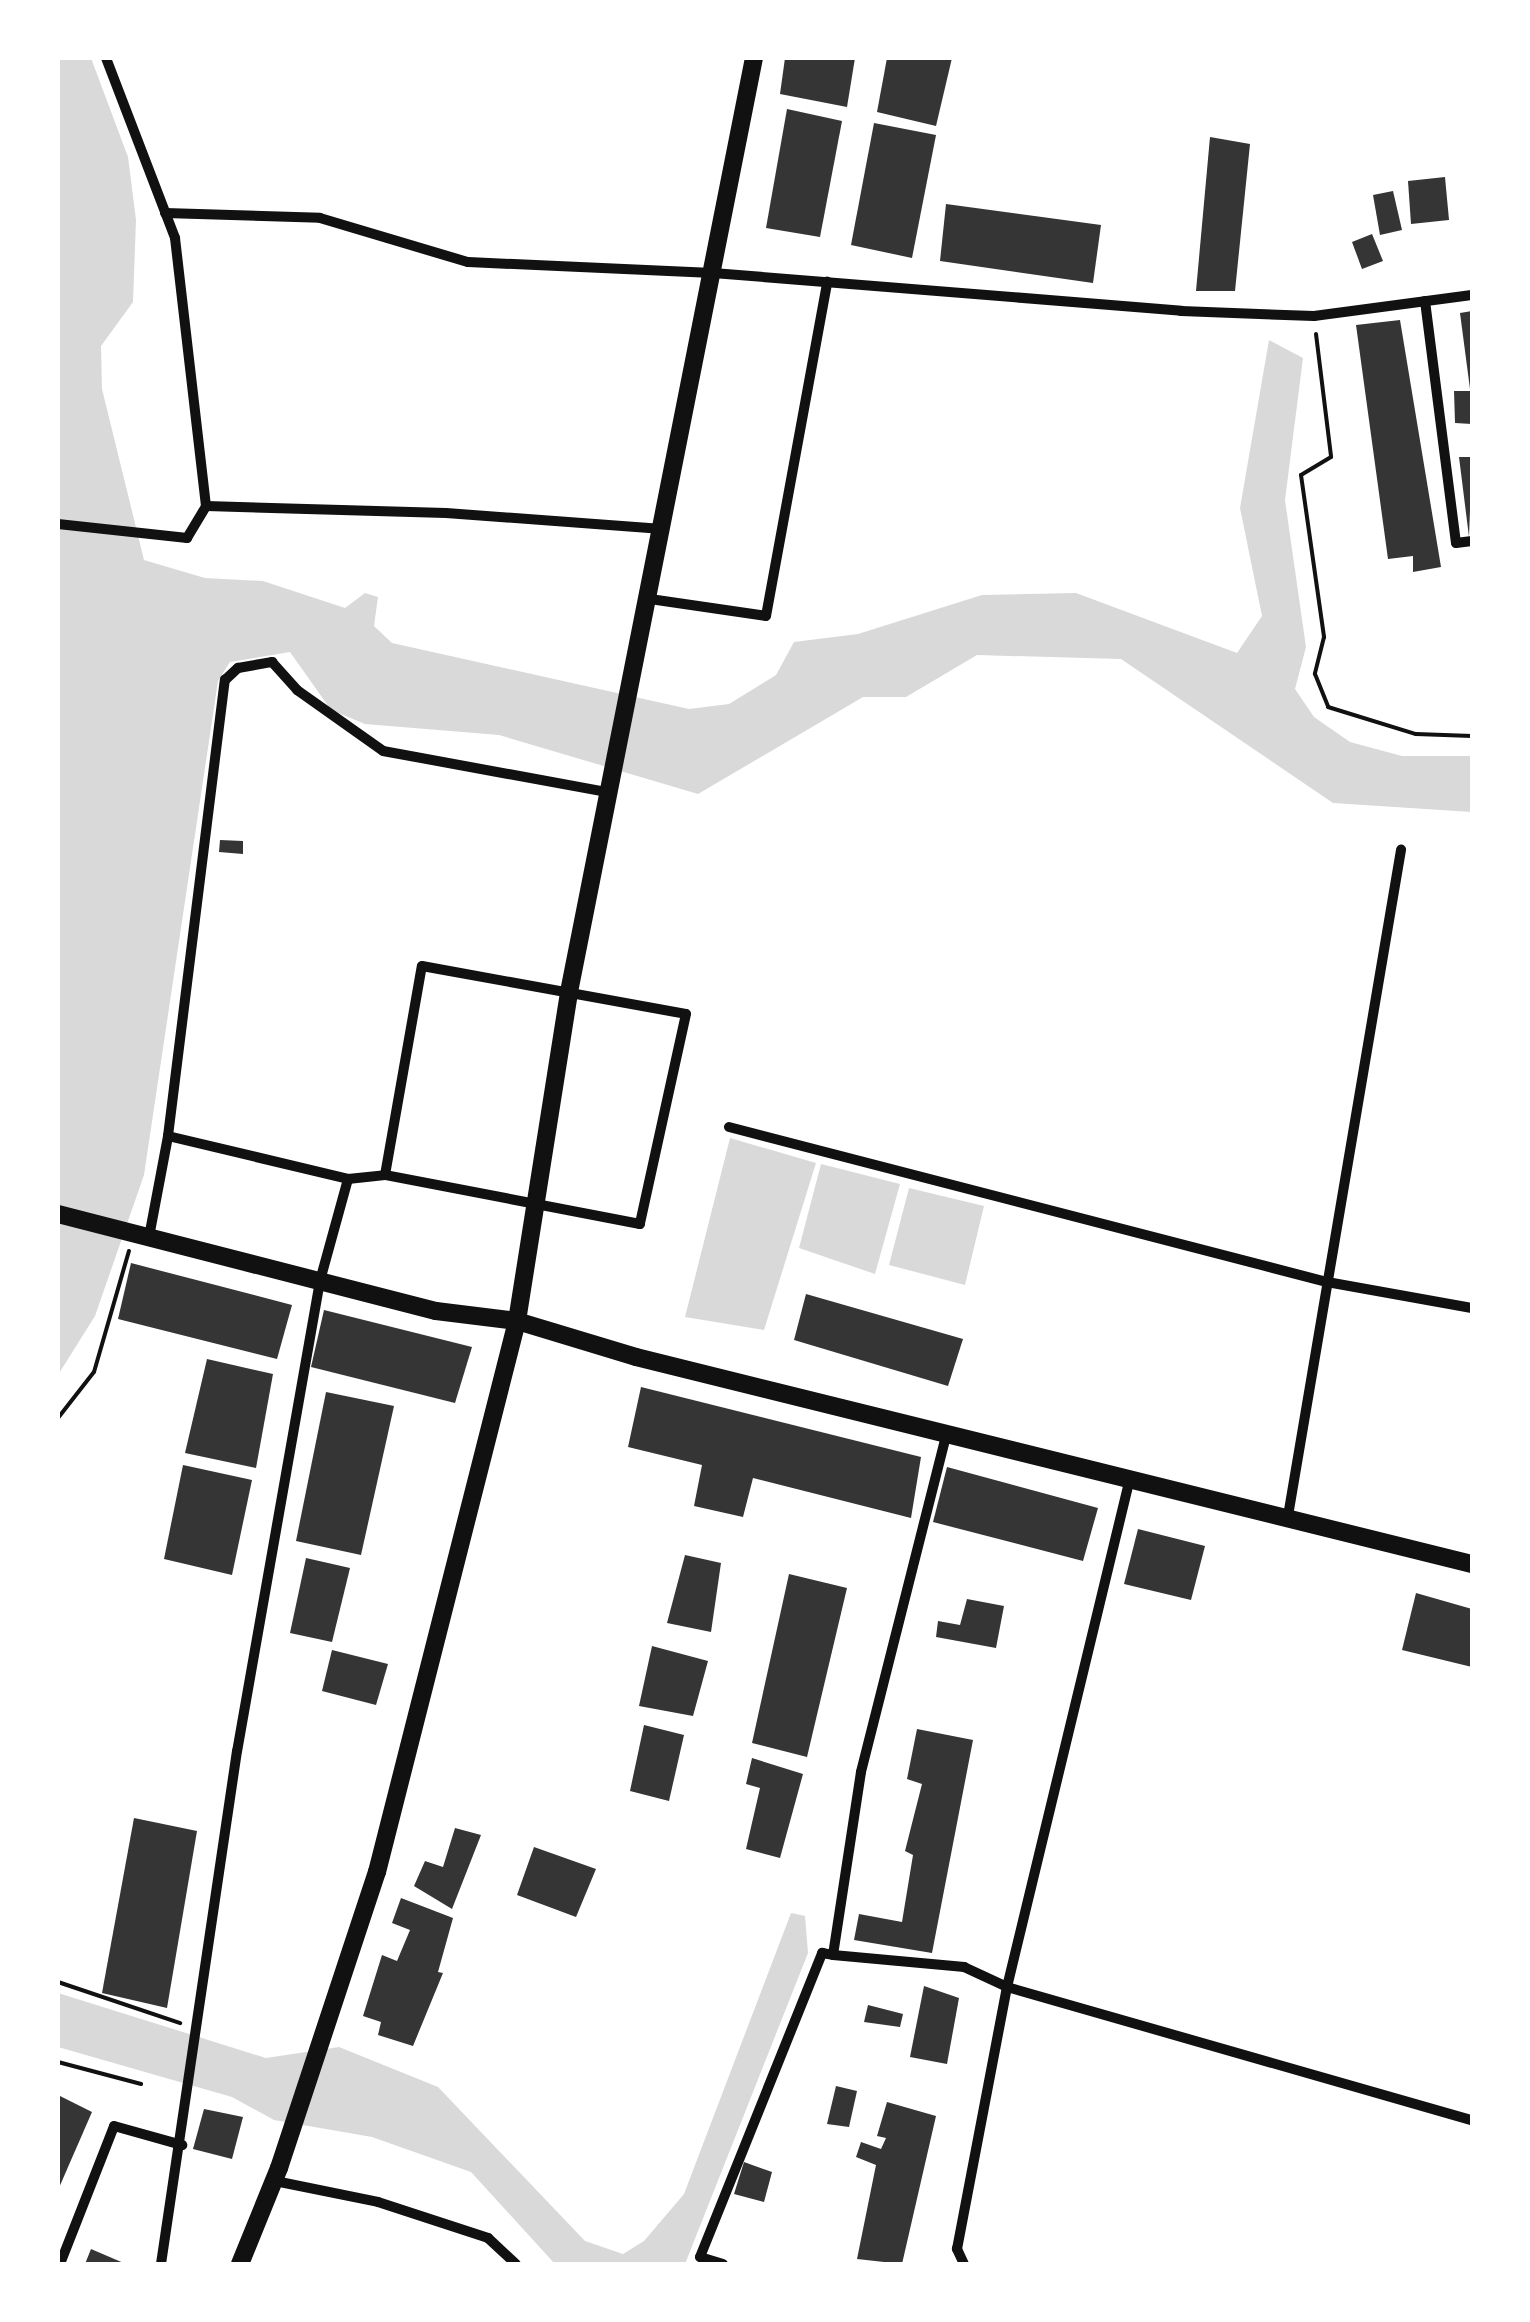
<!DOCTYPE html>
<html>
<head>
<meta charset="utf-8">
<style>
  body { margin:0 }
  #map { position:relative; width:1530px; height:2322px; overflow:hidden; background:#fff; font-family:Ubuntu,sans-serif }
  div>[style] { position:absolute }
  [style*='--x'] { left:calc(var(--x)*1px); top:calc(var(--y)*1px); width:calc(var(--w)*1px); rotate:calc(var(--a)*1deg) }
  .water>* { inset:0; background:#d9d9d9 }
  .building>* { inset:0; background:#353535 }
  .path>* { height:4px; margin:-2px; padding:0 2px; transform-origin:2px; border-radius:2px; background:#111 }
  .minor>* { height:10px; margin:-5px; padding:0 5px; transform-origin:5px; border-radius:5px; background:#111 }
  .tertiary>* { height:18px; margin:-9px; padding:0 9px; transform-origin:9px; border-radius:9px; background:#111 }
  span { translate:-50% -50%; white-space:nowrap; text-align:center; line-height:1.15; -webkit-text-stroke:9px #fff; paint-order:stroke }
  .frame { position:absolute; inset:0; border:60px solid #fff; pointer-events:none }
</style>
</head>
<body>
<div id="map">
  <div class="water">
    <div style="clip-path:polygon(58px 58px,91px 58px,128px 157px,136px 220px,133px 302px,101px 346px,102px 389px,144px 560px,205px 578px,263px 581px,345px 608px,365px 593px,378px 597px,374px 626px,392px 643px,689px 709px,729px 704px,776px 675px,794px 642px,858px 634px,982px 595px,1076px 593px,1237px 653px,1262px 616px,1240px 508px,1269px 340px,1303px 358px,1285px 500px,1306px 647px,1295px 689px,1314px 717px,1350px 742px,1402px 756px,1472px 756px,1472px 812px,1333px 803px,1121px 659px,977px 655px,906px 697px,863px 697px,698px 794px,499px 735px,365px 724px,331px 710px,290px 652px,230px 662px,218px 681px,144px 1175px,95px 1316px,58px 1375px)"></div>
    <div style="clip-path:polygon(730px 1138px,816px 1163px,764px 1330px,685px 1317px)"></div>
    <div style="clip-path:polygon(821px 1164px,900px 1184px,875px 1274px,799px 1248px)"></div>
    <div style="clip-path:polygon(909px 1188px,984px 1206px,965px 1285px,889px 1265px)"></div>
    <div style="clip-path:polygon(791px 1913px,805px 1916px,808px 1953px,685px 2264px,555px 2264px,471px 2172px,372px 2137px,274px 2120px,232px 2097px,58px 2047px,58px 1993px,266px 2058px,339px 2047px,438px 2087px,585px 2241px,623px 2254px,644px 2241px,684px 2194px)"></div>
  </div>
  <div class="building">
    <div style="clip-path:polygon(785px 58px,855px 58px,847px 107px,780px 94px)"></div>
    <div style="clip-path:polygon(887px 58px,952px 58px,936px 126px,877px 112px)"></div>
    <div style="clip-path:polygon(787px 109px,842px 121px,820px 237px,766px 228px)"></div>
    <div style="clip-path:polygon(874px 123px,936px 135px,912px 258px,851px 245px)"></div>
    <div style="clip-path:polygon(1210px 137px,1250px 144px,1235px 291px,1196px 291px)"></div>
    <div style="clip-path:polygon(1445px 177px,1449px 220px,1411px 224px,1408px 181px)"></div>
    <div style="clip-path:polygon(1393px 191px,1402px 230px,1380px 235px,1373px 195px)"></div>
    <div style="clip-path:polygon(946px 204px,1101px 225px,1093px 283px,940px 261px)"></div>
    <div style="clip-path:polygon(1372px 234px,1383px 261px,1362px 269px,1352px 242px)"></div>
    <div style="clip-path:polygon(1472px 311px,1472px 388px,1470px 389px,1460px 313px)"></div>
    <div style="clip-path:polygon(1400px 320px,1441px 567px,1413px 572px,1413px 556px,1388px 559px,1356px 325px)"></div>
    <div style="clip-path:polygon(1454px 391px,1472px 391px,1472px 424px,1455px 423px)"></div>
    <div style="clip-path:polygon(1459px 457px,1472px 457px,1469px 537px)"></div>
    <div style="clip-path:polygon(220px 840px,243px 841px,243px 854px,219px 852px)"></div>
    <div style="clip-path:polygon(131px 1263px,292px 1305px,277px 1359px,118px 1319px)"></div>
    <div style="clip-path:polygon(806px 1294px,963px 1339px,948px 1386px,794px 1340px)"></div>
    <div style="clip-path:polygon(324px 1310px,472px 1347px,455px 1403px,311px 1367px)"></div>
    <div style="clip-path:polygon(207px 1359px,273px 1374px,256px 1468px,185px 1453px)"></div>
    <div style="clip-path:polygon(641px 1387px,921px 1457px,911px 1518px,753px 1478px,743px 1517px,694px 1506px,702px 1465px,628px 1447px)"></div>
    <div style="clip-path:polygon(326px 1392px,394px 1406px,361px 1555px,296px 1541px)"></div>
    <div style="clip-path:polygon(183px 1465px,252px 1480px,232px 1575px,164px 1559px)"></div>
    <div style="clip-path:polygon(947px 1467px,1098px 1508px,1083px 1561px,933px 1522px)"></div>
    <div style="clip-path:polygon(1138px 1529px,1205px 1546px,1191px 1600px,1124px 1584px)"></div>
    <div style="clip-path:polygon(685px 1555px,721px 1563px,711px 1632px,667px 1623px)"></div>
    <div style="clip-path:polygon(306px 1558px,350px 1568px,332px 1642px,290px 1633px)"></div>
    <div style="clip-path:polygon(789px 1574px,847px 1588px,807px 1757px,752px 1743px)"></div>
    <div style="clip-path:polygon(1416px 1593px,1472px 1609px,1472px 1667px,1402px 1650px)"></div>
    <div style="clip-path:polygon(967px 1599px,1004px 1606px,996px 1648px,936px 1637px,938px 1621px,960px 1625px)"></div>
    <div style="clip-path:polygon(652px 1646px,708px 1661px,693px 1716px,639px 1706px)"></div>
    <div style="clip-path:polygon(332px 1650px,388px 1664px,376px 1705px,322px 1691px)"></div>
    <div style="clip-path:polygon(644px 1725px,684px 1735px,669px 1801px,630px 1791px)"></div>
    <div style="clip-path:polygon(917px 1729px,973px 1740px,932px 1953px,854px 1940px,859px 1914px,902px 1922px,913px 1855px,905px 1851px,922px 1784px,907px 1779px)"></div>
    <div style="clip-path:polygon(752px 1758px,803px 1774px,780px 1858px,746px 1849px,760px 1788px,746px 1784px)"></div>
    <div style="clip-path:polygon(134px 1818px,197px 1831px,167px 2008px,102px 1993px)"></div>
    <div style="clip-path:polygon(455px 1828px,481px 1835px,452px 1909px,414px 1886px,425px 1861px,443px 1867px)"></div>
    <div style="clip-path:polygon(534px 1847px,596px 1869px,576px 1917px,517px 1895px)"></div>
    <div style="clip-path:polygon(401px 1898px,453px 1918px,438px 1972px,443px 1973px,413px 2046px,378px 2035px,381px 2022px,363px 2016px,382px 1955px,397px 1961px,410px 1930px,392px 1923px)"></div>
    <div style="clip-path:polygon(924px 1986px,959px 1998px,947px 2064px,910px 2057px)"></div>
    <div style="clip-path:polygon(868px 2005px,903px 2014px,900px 2027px,864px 2022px)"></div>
    <div style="clip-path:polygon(836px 2086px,857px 2091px,849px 2127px,827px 2124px)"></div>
    <div style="clip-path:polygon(58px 2095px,92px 2112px,58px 2190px)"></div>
    <div style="clip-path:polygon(887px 2102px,936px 2116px,902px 2264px,857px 2259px,876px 2165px,856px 2157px,861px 2142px,881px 2149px,886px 2138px,877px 2136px)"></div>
    <div style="clip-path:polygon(204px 2109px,243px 2117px,232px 2159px,193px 2149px)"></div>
    <div style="clip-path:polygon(744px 2162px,772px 2172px,764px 2202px,734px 2194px)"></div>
    <div style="clip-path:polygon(91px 2249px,126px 2264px,85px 2264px)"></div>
  </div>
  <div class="path">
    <div style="--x:1316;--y:334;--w:124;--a:83"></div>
    <div style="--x:1331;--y:457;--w:35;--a:149"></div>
    <div style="--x:1301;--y:475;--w:164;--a:81.9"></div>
    <div style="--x:1324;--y:637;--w:38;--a:104"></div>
    <div style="--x:1315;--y:674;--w:35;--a:68"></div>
    <div style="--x:1328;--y:707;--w:92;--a:17.1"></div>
    <div style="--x:1416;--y:734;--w:56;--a:2"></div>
    <div style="--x:58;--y:1418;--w:58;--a:-52"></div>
    <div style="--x:94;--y:1372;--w:126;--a:-73.9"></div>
    <div style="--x:58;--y:1982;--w:129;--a:18.6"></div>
    <div style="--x:58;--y:2062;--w:86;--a:14.8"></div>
  </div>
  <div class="minor">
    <div style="--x:106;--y:58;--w:193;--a:69"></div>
    <div style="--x:175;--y:238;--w:270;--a:83.4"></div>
    <div style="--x:206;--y:506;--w:240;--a:1.7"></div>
    <div style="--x:446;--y:513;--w:217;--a:4.2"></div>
    <div style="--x:165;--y:213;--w:155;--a:1.8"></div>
    <div style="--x:320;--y:218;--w:154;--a:16.6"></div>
    <div style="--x:468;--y:262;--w:245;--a:2.6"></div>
    <div style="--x:713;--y:273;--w:470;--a:4.6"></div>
    <div style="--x:1181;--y:311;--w:133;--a:2.2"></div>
    <div style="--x:1314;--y:316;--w:159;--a:-7.6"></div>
    <div style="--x:1425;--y:301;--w:244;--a:82.7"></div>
    <div style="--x:1456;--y:543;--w:16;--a:-7"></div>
    <div style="--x:58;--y:524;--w:130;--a:6.2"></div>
    <div style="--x:187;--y:538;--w:37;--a:-59"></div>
    <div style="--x:650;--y:599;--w:117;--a:8.3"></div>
    <div style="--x:766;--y:616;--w:340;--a:-79.6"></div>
    <div style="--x:422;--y:966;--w:268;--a:10.3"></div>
    <div style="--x:686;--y:1014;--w:215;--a:102.4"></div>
    <div style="--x:640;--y:1224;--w:260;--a:-169.1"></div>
    <div style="--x:385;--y:1175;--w:212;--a:-80"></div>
    <div style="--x:729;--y:1127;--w:618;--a:14.53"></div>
    <div style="--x:1327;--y:1282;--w:147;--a:10.2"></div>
    <div style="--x:168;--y:1136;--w:460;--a:-82.9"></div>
    <div style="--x:225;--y:680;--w:18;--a:-43"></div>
    <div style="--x:238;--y:668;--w:35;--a:-10"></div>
    <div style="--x:272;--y:662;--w:38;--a:48"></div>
    <div style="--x:297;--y:690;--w:105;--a:35.3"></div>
    <div style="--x:383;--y:751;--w:228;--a:10.4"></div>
    <div style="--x:348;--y:1179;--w:37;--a:-6"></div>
    <div style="--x:149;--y:1237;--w:103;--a:-79.3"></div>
    <div style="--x:168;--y:1136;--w:185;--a:13.4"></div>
    <div style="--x:348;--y:1179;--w:106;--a:105.4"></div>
    <div style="--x:320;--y:1281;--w:477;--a:100"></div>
    <div style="--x:237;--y:1751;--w:519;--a:98.43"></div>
    <div style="--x:947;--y:1432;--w:351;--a:104.2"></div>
    <div style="--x:861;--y:1772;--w:185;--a:98.7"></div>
    <div style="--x:833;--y:1955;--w:132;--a:5.2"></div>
    <div style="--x:964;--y:1967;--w:47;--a:24.9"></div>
    <div style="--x:1007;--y:1987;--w:484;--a:16"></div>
    <div style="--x:1288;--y:1516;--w:676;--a:-80.37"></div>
    <div style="--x:275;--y:2181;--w:105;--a:11.5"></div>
    <div style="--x:378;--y:2202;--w:116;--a:18.1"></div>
    <div style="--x:488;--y:2238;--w:38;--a:43"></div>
    <div style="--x:60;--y:2264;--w:148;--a:-68.6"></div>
    <div style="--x:114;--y:2126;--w:71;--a:15.6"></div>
    <div style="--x:723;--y:2264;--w:24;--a:-163"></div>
    <div style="--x:700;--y:2257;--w:328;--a:-68.1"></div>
    <div style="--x:822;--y:1953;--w:11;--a:10"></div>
    <div style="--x:964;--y:2264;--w:17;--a:-115"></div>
    <div style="--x:957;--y:2249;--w:267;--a:-79.2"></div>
    <div style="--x:1007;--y:1987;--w:524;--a:-76.41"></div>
  </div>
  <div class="tertiary">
    <div style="--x:58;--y:1214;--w:390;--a:14.4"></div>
    <div style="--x:436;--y:1311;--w:82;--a:7"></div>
    <div style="--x:517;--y:1321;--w:124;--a:16.8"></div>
    <div style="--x:636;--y:1357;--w:861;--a:13.91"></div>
    <div style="--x:240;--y:2264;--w:104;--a:-67.9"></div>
    <div style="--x:279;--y:2168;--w:312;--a:-71.7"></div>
    <div style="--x:377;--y:1872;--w:569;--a:-75.74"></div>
    <div style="--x:517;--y:1321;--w:333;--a:-81"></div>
    <div style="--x:569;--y:992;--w:952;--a:-78.8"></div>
  </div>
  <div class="frame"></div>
</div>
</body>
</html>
